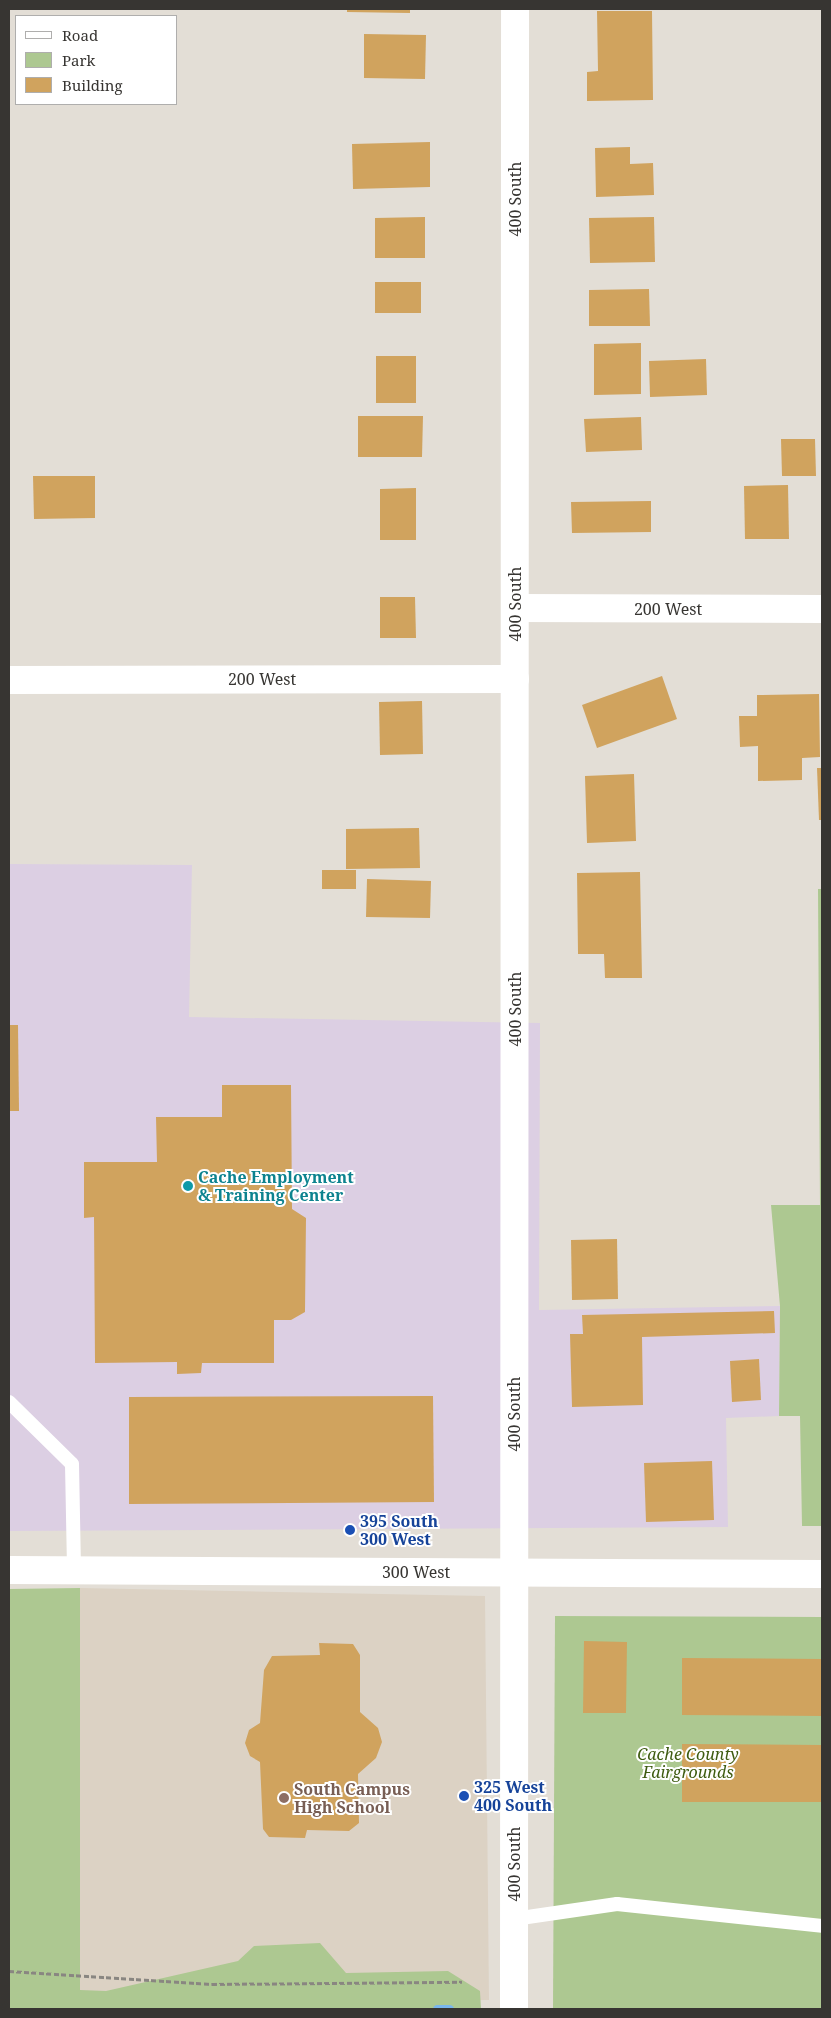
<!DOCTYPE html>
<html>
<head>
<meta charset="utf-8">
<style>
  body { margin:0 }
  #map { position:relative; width:831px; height:2018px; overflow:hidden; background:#e3ded6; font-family:"Noto Serif",serif }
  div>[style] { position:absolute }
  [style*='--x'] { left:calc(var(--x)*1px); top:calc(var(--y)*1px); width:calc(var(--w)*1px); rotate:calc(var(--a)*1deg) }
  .commercial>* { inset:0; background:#dccfe3 }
  .built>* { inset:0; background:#dcd2c4 }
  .green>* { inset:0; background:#adc891 }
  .stream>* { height:9px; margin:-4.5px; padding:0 4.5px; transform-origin:4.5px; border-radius:4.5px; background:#79b6ed }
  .building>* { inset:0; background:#d0a35e }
  .path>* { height:3px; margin-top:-1.5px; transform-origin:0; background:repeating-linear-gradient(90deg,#898681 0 5px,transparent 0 7.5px) }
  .lane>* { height:14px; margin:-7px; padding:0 7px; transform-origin:7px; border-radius:7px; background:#fff }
  .street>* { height:28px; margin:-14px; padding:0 14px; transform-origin:14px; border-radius:14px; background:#fff }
  .dots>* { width:14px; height:14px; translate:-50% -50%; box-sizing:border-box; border:2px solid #fff; border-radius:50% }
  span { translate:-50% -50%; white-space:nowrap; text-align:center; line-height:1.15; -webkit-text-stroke:4px #fff; paint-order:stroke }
  .street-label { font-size:16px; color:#373532 }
  .culture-label { font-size:16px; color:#0d838f; font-weight:700 }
  .left { translate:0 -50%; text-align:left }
  .transit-label { font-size:16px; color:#164399; font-weight:700 }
  .park-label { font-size:16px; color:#3e5b10; font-style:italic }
  .education-label { font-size:16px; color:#785e54; font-weight:700 }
  .frame { position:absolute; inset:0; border:10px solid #373532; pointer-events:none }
  .legend { position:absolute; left:15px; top:15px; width:162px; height:90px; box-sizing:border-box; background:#fff; border:1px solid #afaead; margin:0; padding:6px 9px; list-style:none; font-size:15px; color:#373532 }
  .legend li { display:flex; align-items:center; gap:10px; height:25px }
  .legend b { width:25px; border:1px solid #afaead }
</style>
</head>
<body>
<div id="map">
  <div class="commercial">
    <div style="clip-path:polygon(9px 864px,192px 865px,189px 1017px,540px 1023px,539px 1310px,780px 1306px,779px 1416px,726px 1418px,728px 1527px,9px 1531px)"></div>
  </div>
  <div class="built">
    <div style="clip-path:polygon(80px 1588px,485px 1596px,489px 2000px,80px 2004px)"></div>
  </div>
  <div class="green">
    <div style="clip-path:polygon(818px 889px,822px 889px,822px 1526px,802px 1526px,800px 1416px,779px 1416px,780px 1306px,771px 1205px,820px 1205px)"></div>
    <div style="clip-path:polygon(80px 1588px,80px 1990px,106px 1991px,238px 1961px,254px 1946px,320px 1943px,346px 1973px,448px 1971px,480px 1991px,481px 2009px,9px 2009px,9px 1589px)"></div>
    <div style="clip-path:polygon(555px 1616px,822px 1617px,822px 2009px,553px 2009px)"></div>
  </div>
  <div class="stream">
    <div style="--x:437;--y:2009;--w:12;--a:0"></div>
  </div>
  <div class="building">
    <div style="clip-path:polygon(347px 9px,410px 9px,410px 13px,347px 12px)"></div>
    <div style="clip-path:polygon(597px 11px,652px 11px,653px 100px,587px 101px,587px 72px,598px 71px)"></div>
    <div style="clip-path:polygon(364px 34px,426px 35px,425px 79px,364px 78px)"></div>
    <div style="clip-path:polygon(430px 142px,430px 187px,353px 189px,352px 144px)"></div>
    <div style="clip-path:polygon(630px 147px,630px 164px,653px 163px,654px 195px,596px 197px,595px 148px)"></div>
    <div style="clip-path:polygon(425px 217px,425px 258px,375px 258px,375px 218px)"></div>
    <div style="clip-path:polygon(654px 217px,655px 262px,590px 263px,589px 218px)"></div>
    <div style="clip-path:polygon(375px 282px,421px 282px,421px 313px,375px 313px)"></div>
    <div style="clip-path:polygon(649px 289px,650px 326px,589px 326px,589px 290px)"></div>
    <div style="clip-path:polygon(641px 343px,641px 394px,594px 395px,594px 344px)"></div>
    <div style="clip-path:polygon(376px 356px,416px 356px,416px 403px,376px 403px)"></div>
    <div style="clip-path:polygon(706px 359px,707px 395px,650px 397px,649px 361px)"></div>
    <div style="clip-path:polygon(358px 416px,423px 416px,422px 457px,358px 457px)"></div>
    <div style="clip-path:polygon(641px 417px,642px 450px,586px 452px,584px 419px)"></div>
    <div style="clip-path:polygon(781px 439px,815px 439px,816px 476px,782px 476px)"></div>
    <div style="clip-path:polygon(33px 476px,95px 476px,95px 518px,34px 519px)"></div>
    <div style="clip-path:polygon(788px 485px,789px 539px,745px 539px,744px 486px)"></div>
    <div style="clip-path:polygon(416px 488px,416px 540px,380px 540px,380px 489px)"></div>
    <div style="clip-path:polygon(651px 501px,651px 532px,572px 533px,571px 502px)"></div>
    <div style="clip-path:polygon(380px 597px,415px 597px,416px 638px,380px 638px)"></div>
    <div style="clip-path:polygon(662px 676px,677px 719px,597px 748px,582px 705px)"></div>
    <div style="clip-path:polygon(819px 694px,820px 757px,802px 758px,802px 780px,758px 781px,758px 746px,740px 747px,739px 716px,757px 716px,757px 695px)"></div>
    <div style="clip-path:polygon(422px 701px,423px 754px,380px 755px,379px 702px)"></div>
    <div style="clip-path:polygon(817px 768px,822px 768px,822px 820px,819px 820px)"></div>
    <div style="clip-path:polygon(634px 774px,636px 841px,587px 843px,585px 776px)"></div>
    <div style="clip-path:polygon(419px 828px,420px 868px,346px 869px,346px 829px)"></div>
    <div style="clip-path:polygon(322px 870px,356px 870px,356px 889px,322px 889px)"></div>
    <div style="clip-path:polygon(640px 872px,642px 978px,605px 978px,604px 954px,578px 954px,577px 873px)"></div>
    <div style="clip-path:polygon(367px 879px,431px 881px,430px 918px,366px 917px)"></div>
    <div style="clip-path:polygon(9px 1025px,18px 1025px,19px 1111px,9px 1111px)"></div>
    <div style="clip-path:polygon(222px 1085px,291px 1085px,292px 1209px,306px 1218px,305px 1312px,291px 1320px,274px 1320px,274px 1363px,202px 1363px,201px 1373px,177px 1374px,177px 1362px,95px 1363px,94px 1217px,84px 1218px,84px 1162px,157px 1162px,156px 1117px,222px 1117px)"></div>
    <div style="clip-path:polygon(617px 1239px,618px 1299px,572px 1300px,571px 1240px)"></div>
    <div style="clip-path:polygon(774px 1311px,775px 1333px,642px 1337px,643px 1405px,572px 1407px,570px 1334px,583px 1334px,582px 1315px)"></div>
    <div style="clip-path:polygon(759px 1359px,761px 1400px,732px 1402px,730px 1361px)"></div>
    <div style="clip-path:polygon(433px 1396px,434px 1502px,129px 1504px,129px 1397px)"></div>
    <div style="clip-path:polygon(712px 1461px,714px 1520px,646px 1522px,644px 1463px)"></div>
    <div style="clip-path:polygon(584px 1641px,627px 1642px,626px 1713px,583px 1713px)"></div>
    <div style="clip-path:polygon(319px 1643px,353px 1644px,360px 1655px,360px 1712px,378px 1728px,382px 1742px,376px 1758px,358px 1774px,359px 1823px,349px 1831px,307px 1830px,305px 1838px,269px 1837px,263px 1829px,260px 1762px,250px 1756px,245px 1743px,249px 1730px,260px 1723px,264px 1670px,272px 1656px,320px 1655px)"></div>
    <div style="clip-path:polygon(682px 1658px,822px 1659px,822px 1716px,682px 1715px)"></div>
    <div style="clip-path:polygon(682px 1744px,822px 1745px,822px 1802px,682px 1802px)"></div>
  </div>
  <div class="path">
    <div style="--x:9;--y:1971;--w:203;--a:3.7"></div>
    <div style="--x:212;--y:1984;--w:250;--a:-0.5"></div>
  </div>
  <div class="lane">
    <div style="--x:9;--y:1402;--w:88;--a:44.5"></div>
    <div style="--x:72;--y:1464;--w:107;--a:88.9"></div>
    <div style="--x:514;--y:1919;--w:104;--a:-8.3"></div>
    <div style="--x:617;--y:1904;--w:206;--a:6.1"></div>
  </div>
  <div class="street">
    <div style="--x:515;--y:608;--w:307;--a:0.2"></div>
    <div style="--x:9;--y:680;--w:506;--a:-0.11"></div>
    <div style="--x:9;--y:1570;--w:813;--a:0.28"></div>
    <div style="--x:514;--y:2009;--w:2000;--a:-89.97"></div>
  </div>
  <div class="dots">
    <div style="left:188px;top:1186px;background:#0f9aa8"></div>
    <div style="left:350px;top:1530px;background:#1a4fb4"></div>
    <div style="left:464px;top:1796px;background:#1a4fb4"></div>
    <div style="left:284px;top:1798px;background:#8d6e63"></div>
  </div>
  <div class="street-label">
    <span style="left:515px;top:199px;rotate:-90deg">400 South</span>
    <span style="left:515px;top:604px;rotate:-90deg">400 South</span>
    <span style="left:668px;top:609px">200 West</span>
    <span style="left:262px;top:679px">200 West</span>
    <span style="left:515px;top:1009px;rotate:-90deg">400 South</span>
    <span style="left:514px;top:1414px;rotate:-90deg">400 South</span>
    <span style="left:416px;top:1572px">300 West</span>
    <span style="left:514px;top:1864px;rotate:-90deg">400 South</span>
  </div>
  <div class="culture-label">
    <span class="left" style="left:198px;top:1186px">Cache Employment<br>&amp; Training Center</span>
  </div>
  <div class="transit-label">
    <span class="left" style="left:360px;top:1530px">395 South<br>300 West</span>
    <span class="left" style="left:474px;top:1796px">325 West<br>400 South</span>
  </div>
  <div class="park-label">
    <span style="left:688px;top:1763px">Cache County<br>Fairgrounds</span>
  </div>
  <div class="education-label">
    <span class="left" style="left:294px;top:1798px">South Campus<br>High School</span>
  </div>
  <div class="frame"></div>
  <ul class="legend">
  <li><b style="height:6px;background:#fff"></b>Road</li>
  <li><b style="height:14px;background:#adc891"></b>Park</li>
  <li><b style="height:14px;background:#d0a35e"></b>Building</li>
  </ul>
</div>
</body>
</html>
